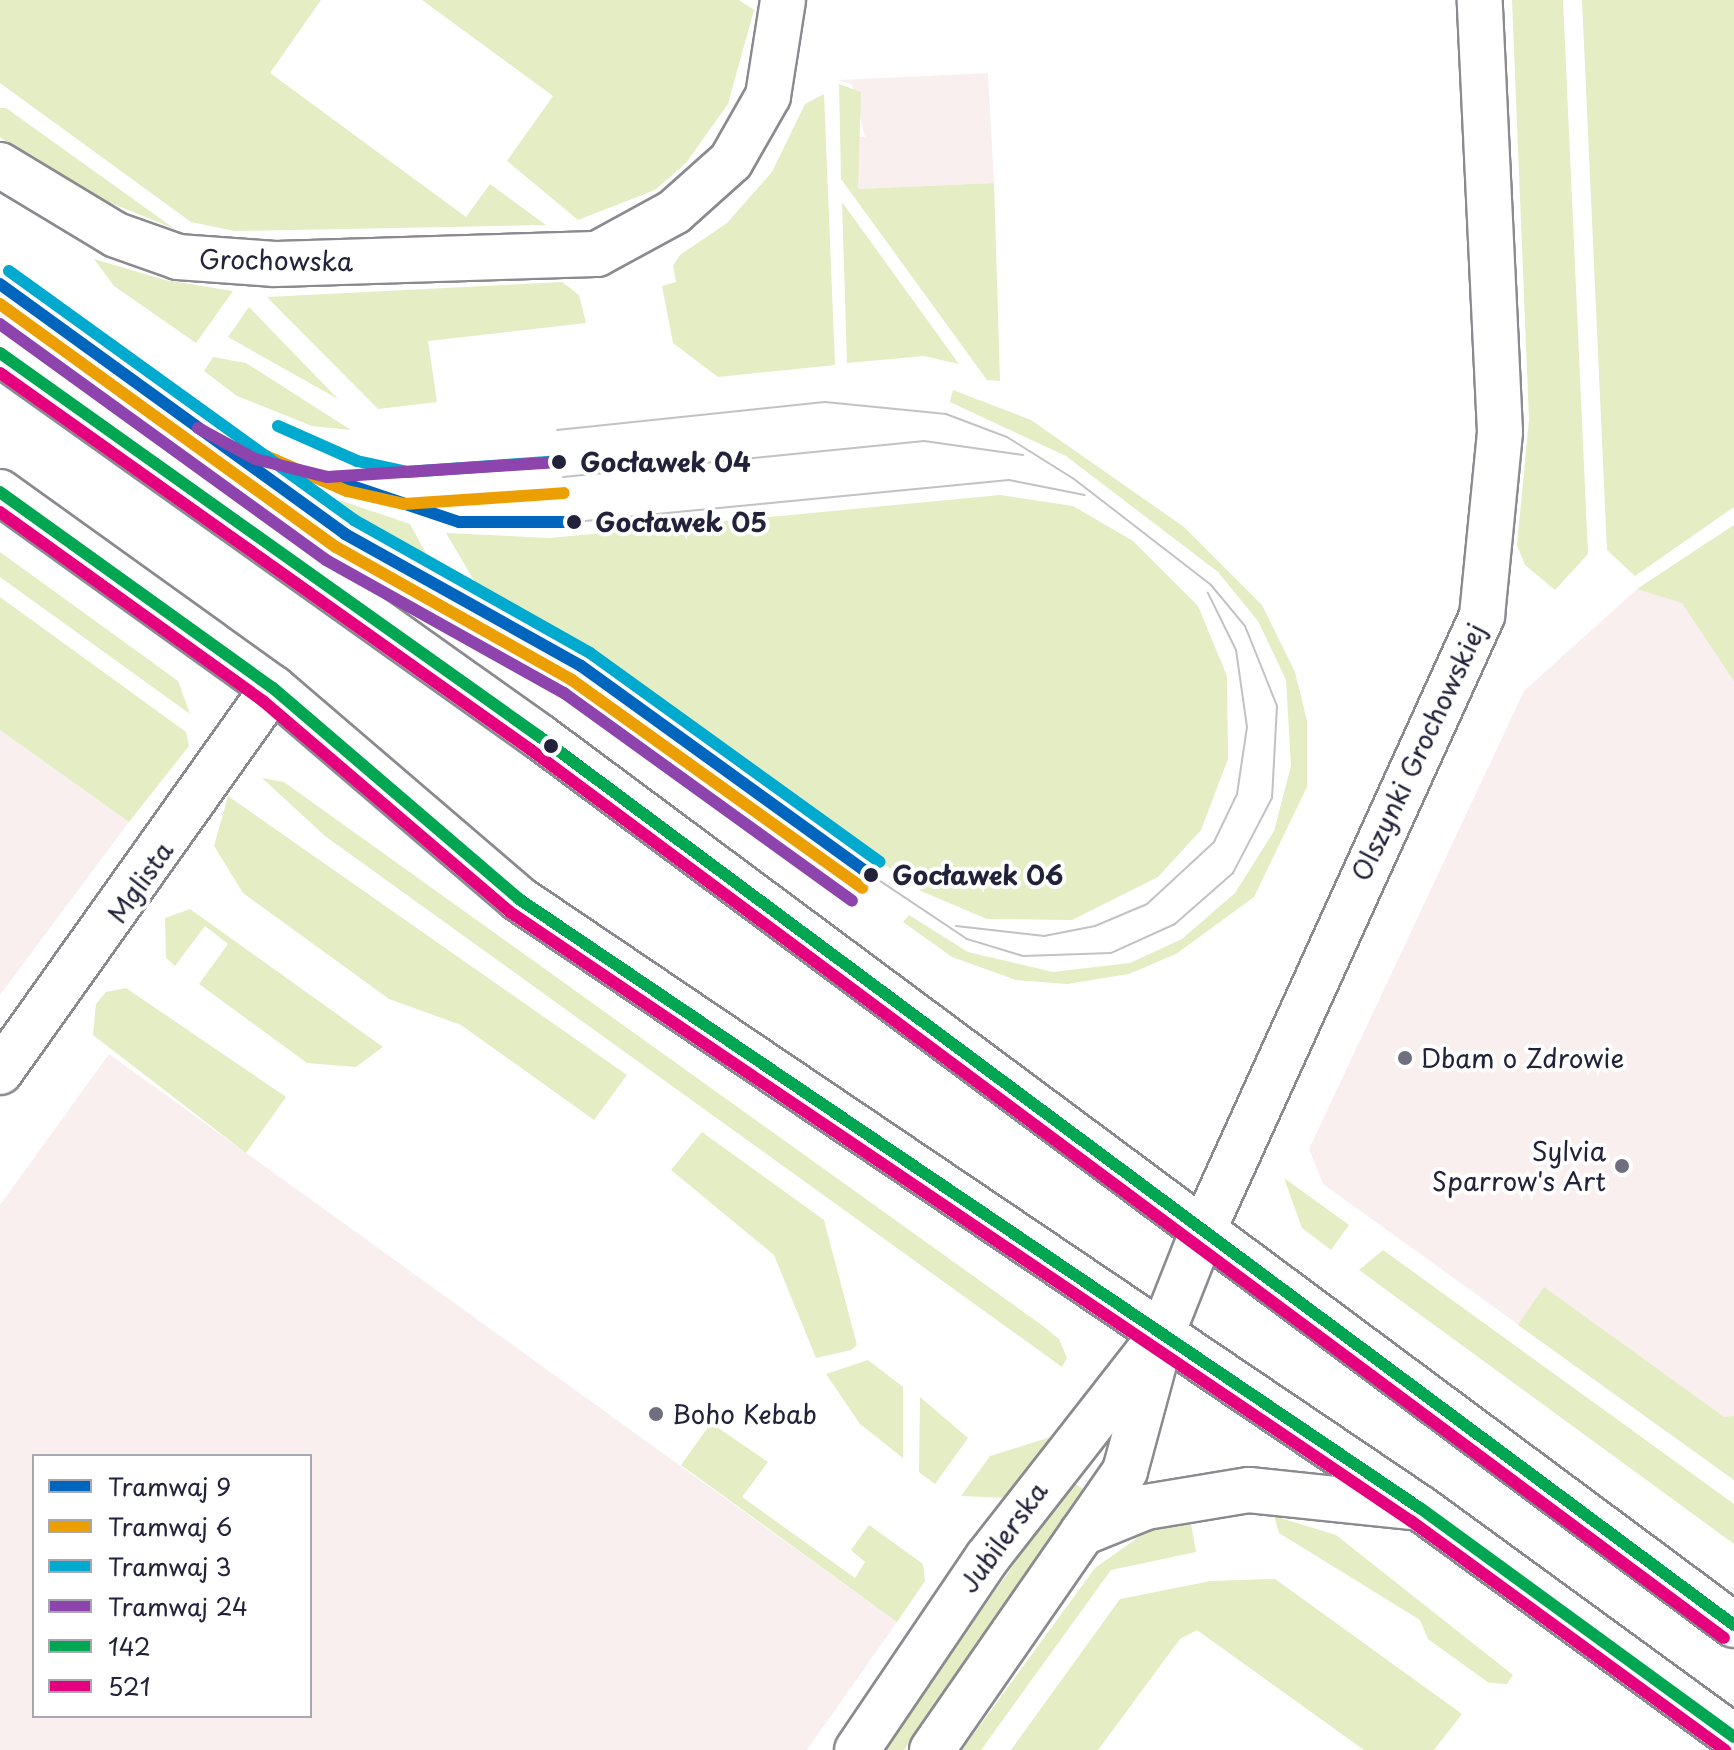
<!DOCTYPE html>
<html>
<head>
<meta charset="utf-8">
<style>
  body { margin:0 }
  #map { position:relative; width:1734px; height:1750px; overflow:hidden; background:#fff; font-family:"Playpen Sans",sans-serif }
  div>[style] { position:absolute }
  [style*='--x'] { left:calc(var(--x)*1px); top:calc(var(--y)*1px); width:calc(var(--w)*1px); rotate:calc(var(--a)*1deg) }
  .built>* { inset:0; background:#f9efee }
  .green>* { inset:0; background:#e4edc3 }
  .roads { filter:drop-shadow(2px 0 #8a8a8f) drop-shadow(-2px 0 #8a8a8f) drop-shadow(0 2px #8a8a8f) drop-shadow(0 -2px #8a8a8f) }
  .street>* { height:44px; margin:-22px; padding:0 22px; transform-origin:22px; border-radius:22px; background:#fff }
  .secondary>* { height:44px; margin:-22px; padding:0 22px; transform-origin:22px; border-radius:22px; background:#fff }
  .tram>* { height:2px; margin:-1px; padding:0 1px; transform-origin:1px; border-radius:1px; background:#c2c2c4 }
  .bus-1>* { height:12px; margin:-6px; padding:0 6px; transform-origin:6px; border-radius:6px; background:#00a651 }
  .bus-2>* { height:12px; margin:-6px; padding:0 6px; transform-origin:6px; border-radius:6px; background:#e5007d }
  .tram-1>* { height:12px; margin:-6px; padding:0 6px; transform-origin:6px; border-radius:6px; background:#0065bd }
  .tram-2>* { height:12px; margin:-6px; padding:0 6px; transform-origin:6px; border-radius:6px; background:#ec9f03 }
  .tram-3>* { height:12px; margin:-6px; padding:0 6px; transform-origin:6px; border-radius:6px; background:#00a9ce }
  .tram-4>* { height:12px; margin:-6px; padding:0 6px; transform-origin:6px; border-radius:6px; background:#8e44ad }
  .dots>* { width:22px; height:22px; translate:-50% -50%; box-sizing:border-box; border:4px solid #fff; border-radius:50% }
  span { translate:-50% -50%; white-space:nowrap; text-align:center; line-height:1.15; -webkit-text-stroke:8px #fff; paint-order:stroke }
  .street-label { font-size:26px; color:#22223b }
  .stop-label { font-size:26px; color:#22223b; font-weight:700 }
  .left { translate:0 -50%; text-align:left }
  .poi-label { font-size:26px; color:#22223b }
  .right { translate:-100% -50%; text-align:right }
  .legend { position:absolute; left:32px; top:1454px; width:280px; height:264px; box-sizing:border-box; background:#fff; border:2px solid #a7a7b1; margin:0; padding:10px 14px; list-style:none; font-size:24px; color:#22223b }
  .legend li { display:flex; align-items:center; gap:16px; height:40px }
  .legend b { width:40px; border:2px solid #a7a7b1 }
</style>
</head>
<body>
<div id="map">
  <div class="built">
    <div style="clip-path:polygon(988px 73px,994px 183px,858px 189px,856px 137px,865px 137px,852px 85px,839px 80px)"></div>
    <div style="clip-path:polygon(1734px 525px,1734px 1480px,1323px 1184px,1309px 1149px,1524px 691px,1637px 589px)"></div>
    <div style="clip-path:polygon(0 730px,129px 822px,0 995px)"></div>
    <div style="clip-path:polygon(evenodd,109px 1054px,897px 1622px,807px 1750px,0 1750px,0 1205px,109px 1054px,34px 1456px,310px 1456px,310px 1716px,34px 1716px,34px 1456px)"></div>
  </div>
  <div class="green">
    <div style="clip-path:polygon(0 0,321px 0,270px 73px,466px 217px,490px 184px,546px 225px,235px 231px,191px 222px,0 83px)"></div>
    <div style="clip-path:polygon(422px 0,739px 0,754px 10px,728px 104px,686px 163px,655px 190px,578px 220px,507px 161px,553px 96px)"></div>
    <div style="clip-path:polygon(1512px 0,1563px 0,1588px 554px,1555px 590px,1525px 565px,1517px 545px,1529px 420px)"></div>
    <div style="clip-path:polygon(1582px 0,1734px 0,1734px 507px,1635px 576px,1607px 550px)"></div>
    <div style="clip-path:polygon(839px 84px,861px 92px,858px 189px,994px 183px,1000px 381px,987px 380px,841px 179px)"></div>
    <div style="clip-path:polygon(824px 94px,835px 365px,718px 377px,673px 343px,662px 286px,676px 282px,673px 266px,680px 255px,727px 223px,772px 172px,805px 104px)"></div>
    <div style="clip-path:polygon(0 108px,6px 108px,175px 229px,79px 190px,0 137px)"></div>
    <div style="clip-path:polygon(842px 202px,959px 364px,924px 356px,847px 363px)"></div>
    <div style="clip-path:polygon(94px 259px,165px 280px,233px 291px,196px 343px,114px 286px)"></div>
    <div style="clip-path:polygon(562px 282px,579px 295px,586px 323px,428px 341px,437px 402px,378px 409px,267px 297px)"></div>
    <div style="clip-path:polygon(249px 307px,338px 399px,228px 337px)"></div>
    <div style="clip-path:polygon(213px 357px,246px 363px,351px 430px,312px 426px,237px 396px,204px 371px)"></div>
    <div style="clip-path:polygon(953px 390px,1031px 420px,1184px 527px,1262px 605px,1295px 672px,1307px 721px,1307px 787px,1254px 897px,1176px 954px,1129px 974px,1067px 984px,1016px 980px,952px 957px,903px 922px,909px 915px,968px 952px,1053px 972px,1130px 963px,1182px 939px,1235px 893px,1274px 831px,1291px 766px,1286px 680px,1258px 621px,1218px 572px,1066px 456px,950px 402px)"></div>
    <div style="clip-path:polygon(1000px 495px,1073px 506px,1133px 541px,1198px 606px,1227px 676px,1228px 759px,1201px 830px,1158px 877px,1072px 920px,987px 919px,921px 891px,583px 644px,479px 589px,446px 533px,550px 538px)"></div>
    <div style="clip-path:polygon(339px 500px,410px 524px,437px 574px,335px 508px)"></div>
    <div style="clip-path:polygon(1734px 525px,1734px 681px,1682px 603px,1637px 589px)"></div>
    <div style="clip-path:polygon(0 552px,178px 681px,190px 714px,0 577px)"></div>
    <div style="clip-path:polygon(0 597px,186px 732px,189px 746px,129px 822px,0 730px)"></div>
    <div style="clip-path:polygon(262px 778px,284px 782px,1043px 1326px,1059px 1339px,1067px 1358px,1062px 1367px,325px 836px)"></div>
    <div style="clip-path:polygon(228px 796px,627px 1075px,594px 1120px,461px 1025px,389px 999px,243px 893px,214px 846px)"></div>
    <div style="clip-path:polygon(190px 909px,383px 1047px,356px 1067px,307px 1063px,199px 984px,228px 944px,205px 926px,175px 966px,166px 958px,165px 918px)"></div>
    <div style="clip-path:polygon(126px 988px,286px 1097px,246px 1153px,93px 1035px,96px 1004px,106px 992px)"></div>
    <div style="clip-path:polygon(702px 1132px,824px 1220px,857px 1345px,851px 1350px,816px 1358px,774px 1255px,671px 1170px)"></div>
    <div style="clip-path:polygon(1284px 1178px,1349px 1225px,1331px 1250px,1302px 1228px)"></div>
    <div style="clip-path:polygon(1383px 1250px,1734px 1504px,1734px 1544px,1359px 1270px)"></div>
    <div style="clip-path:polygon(1544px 1287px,1724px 1417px,1734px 1416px,1734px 1480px,1518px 1325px)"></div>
    <div style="clip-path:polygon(868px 1360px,903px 1387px,903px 1458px,860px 1424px,826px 1374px)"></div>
    <div style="clip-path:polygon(920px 1397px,968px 1438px,935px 1484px,919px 1472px)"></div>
    <div style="clip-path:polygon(711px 1423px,768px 1462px,742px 1497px,855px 1578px,865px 1562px,851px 1550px,869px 1525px,923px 1564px,925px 1581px,897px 1622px,681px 1465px)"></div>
    <div style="clip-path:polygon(1054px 1436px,1009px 1498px,961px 1496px,990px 1456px)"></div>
    <div style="clip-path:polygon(1072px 1482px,1083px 1489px,904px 1750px,883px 1750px)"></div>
    <div style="clip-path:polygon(1274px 1516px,1336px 1535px,1513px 1675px,1507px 1684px,1489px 1683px,1428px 1639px,1420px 1620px,1279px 1533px)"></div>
    <div style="clip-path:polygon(1190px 1518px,1196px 1552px,1111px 1570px,981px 1750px,962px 1750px,1095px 1568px,1147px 1531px)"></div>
    <div style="clip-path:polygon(1275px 1579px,1462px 1714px,1434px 1750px,1364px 1750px,1197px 1630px,1180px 1639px,1098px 1750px,1011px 1750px,1120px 1599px,1211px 1581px)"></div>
  </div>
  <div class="roads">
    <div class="street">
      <div style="--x:0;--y:165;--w:135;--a:31.1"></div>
      <div style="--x:116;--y:235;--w:66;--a:19.5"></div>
      <div style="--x:178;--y:257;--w:97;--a:4.1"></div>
      <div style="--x:275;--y:264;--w:322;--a:-1.8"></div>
      <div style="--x:597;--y:254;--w:88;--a:-28.6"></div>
      <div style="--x:674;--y:212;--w:76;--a:-41.8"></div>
      <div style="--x:731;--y:161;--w:75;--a:-60.4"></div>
      <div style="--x:768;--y:96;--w:97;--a:-81.1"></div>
      <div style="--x:0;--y:1072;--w:471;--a:-54.6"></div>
      <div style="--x:1202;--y:1233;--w:678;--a:-65.59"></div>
      <div style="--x:1482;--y:616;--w:185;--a:-84.4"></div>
      <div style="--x:1500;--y:432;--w:432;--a:-92.7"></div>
    </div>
    <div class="secondary">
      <div style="--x:0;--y:353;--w:663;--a:35.42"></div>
      <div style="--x:540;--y:737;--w:1488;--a:36.64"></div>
      <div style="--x:0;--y:492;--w:336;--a:35.7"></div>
      <div style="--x:273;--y:688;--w:324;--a:40.6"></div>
      <div style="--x:519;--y:899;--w:1088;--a:34.06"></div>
      <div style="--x:1420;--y:1508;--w:389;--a:36.1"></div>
      <div style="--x:1082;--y:1533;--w:69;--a:-22.1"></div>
      <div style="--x:1146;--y:1507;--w:104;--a:-9.4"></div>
      <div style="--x:1249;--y:1490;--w:164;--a:6"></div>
      <div style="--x:857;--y:1750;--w:232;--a:-55.9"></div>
      <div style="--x:987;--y:1558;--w:278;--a:-52"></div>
      <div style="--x:932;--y:1750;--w:339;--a:-55.3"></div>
      <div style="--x:1125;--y:1471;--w:142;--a:-74.9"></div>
      <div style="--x:1162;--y:1334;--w:109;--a:-68.4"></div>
    </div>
  </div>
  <div class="tram">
    <div style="--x:557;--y:430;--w:269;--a:-6"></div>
    <div style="--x:825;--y:402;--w:122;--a:5.7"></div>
    <div style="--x:946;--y:414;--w:65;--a:20.7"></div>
    <div style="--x:1007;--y:437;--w:79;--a:32.1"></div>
    <div style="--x:1074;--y:479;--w:173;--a:37.7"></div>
    <div style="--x:1211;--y:585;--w:53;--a:50.3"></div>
    <div style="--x:1245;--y:626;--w:86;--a:68.2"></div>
    <div style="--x:1277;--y:706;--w:92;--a:93.1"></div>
    <div style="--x:1272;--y:798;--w:85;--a:117.5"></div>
    <div style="--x:1233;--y:873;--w:77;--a:138.7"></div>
    <div style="--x:1175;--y:924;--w:70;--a:155.6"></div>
    <div style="--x:1111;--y:953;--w:88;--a:178"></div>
    <div style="--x:1023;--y:956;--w:59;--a:-163.1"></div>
    <div style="--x:967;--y:939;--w:115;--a:-146.3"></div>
    <div style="--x:563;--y:477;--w:363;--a:-5.7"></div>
    <div style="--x:924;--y:441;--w:100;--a:8"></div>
    <div style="--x:574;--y:522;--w:437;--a:-5.5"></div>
    <div style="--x:1009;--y:480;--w:77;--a:11.2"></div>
    <div style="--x:956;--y:926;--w:89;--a:6.5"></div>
    <div style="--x:1044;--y:936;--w:52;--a:-11.1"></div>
    <div style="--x:1095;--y:926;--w:56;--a:-22.9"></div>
    <div style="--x:1147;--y:904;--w:91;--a:-42.8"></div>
    <div style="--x:1214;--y:842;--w:53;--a:-64.4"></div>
    <div style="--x:1237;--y:794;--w:68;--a:-81.5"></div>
    <div style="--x:1247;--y:727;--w:78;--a:-98.1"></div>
    <div style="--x:1236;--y:650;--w:64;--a:-116.2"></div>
  </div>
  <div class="bus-1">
    <div style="--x:0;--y:353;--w:663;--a:35.42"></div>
    <div style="--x:540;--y:737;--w:1488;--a:36.64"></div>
    <div style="--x:0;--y:492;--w:336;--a:35.7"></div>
    <div style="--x:273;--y:688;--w:324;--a:40.6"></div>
    <div style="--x:519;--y:899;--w:1088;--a:34.06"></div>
    <div style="--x:1420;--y:1508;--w:389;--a:36.1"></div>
  </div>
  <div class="bus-2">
    <div style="--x:0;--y:373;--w:651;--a:35.37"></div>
    <div style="--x:531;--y:750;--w:1487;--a:36.66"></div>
    <div style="--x:0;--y:512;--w:324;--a:35.7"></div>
    <div style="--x:263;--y:701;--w:325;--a:40.5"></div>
    <div style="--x:510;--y:912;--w:1088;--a:34.06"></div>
    <div style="--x:1411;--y:1521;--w:389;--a:36.1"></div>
  </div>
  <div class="tram-1">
    <div style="--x:0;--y:284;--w:426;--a:35.9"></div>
    <div style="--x:345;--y:534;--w:270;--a:29.2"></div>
    <div style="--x:581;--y:666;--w:357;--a:35.8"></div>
    <div style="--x:337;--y:481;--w:129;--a:18.6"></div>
    <div style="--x:459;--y:522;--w:115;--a:0"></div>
  </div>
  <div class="tram-2">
    <div style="--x:0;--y:304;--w:415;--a:35.9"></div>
    <div style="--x:336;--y:547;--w:271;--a:29.4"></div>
    <div style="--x:572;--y:680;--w:357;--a:35.6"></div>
    <div style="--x:266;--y:456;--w:88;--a:23.4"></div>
    <div style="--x:347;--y:491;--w:58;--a:12.8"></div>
    <div style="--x:404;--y:504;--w:160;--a:-3.9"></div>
  </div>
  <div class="tram-3">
    <div style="--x:9;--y:271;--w:425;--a:35.8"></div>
    <div style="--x:354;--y:520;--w:271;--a:29.4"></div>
    <div style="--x:590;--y:653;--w:357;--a:35.8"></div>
    <div style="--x:278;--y:426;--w:86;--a:23.9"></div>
    <div style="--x:357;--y:461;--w:51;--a:12.4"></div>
    <div style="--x:407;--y:472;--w:155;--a:-4.1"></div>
  </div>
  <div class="tram-4">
    <div style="--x:0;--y:324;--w:402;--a:35.9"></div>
    <div style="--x:326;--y:560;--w:273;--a:29.2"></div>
    <div style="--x:564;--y:693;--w:355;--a:35.8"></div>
    <div style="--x:198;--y:428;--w:65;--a:28.5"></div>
    <div style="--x:255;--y:459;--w:74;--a:14"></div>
    <div style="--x:327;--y:477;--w:232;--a:-3.7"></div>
  </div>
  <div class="dots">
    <div style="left:559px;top:462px;background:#22223b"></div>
    <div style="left:574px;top:522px;background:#22223b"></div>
    <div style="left:551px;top:746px;background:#22223b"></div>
    <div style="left:871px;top:875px;background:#22223b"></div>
    <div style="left:1405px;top:1058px;background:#6f6f80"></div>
    <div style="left:1622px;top:1166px;background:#6f6f80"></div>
    <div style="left:656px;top:1414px;background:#6f6f80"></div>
  </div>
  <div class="street-label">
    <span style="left:276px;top:260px;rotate:1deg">Grochowska</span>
    <span style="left:1418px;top:752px;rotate:-65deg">Olszynki Grochowskiej</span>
    <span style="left:140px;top:882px;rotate:-55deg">Mglista</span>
    <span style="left:1003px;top:1537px;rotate:-54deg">Jubilerska</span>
  </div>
  <div class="stop-label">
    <span class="left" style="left:580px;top:462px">Gocławek 04</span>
    <span class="left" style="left:595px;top:522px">Gocławek 05</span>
    <span class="left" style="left:892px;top:875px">Gocławek 06</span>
  </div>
  <div class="poi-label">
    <span class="left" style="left:1421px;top:1058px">Dbam o Zdrowie</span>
    <span class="right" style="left:1606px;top:1166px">Sylvia<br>Sparrow's Art</span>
    <span class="left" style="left:672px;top:1414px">Boho Kebab</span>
  </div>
  <ul class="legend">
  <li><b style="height:10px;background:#0065bd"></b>Tramwaj 9</li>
  <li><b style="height:10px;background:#ec9f03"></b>Tramwaj 6</li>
  <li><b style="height:10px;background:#00a9ce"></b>Tramwaj 3</li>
  <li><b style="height:10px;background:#8e44ad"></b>Tramwaj 24</li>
  <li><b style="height:10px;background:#00a651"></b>142</li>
  <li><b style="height:10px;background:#e5007d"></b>521</li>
  </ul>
</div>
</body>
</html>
